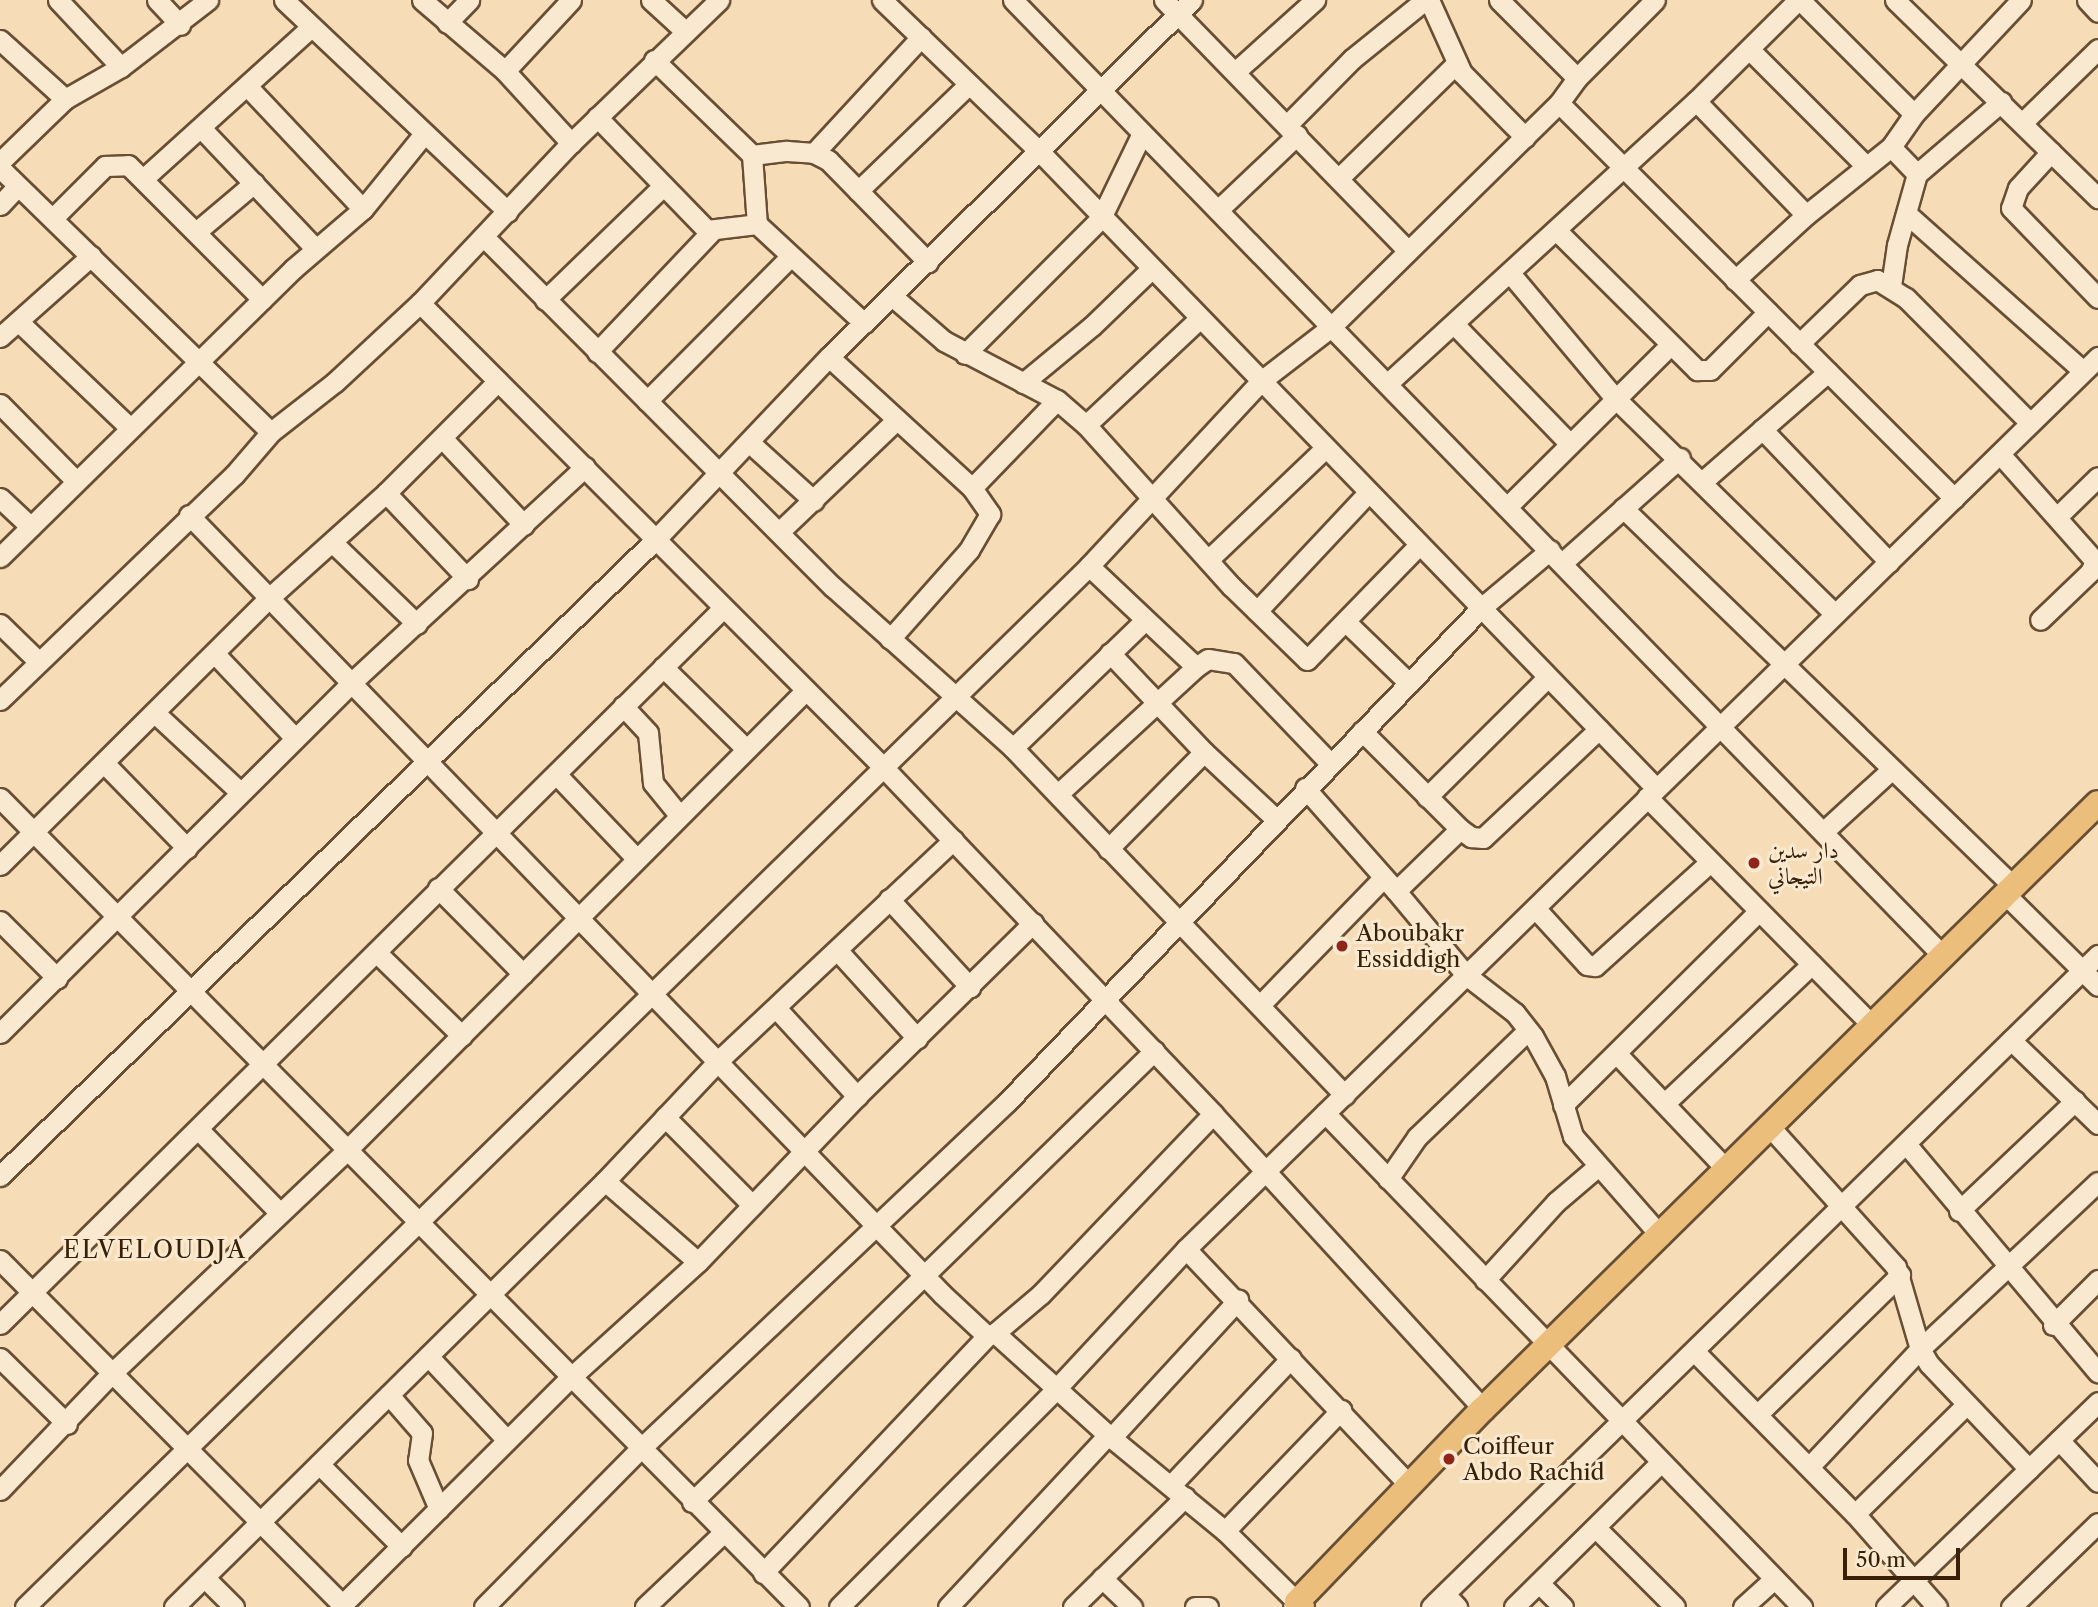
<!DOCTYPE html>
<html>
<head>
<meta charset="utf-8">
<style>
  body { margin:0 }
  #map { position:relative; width:2098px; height:1607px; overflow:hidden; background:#f6ddb7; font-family:"Libre Caslon Text",Amiri,serif }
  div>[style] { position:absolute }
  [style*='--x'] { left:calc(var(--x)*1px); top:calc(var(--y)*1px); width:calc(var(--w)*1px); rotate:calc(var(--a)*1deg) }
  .roads { filter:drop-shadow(2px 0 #684f34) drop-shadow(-2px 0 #684f34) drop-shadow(0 2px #684f34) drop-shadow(0 -2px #684f34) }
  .minor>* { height:19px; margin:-9.5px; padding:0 9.5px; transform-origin:9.5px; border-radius:9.5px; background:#f9e9d0 }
  .major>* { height:24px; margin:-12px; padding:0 12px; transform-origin:12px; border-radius:12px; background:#ebbe7c }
  .dots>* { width:19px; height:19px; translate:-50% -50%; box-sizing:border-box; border:4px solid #f9e9d0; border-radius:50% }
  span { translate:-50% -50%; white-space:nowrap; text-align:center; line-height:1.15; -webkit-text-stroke:6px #f9e9d0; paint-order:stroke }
  .poi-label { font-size:23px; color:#392009 }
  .left { translate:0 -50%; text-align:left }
  .neighbourhood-label { font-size:24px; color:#392009; letter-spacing:2px }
  .scale { position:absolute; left:1843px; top:1548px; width:117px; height:32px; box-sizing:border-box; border:4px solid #392009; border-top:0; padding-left:9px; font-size:21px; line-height:24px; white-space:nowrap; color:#392009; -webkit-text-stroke:5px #f9e9d0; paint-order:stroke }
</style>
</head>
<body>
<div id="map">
  <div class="roads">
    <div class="minor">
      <div style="--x:58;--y:0;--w:92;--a:46.8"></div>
      <div style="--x:157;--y:0;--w:34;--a:47"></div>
      <div style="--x:284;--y:0;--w:308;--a:43.4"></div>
      <div style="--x:422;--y:0;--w:109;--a:40.5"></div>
      <div style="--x:505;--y:71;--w:98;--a:47.5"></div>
      <div style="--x:651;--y:0;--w:47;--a:42.4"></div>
      <div style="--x:882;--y:0;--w:221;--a:43.9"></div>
      <div style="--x:1041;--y:153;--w:884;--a:45.92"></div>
      <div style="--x:1013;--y:0;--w:1335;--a:45.79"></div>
      <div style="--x:1164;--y:0;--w:350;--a:45.8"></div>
      <div style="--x:1429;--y:0;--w:80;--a:65.7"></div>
      <div style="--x:1462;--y:73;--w:90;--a:45.5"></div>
      <div style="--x:1499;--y:0;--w:110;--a:45"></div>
      <div style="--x:1800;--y:0;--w:161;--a:45"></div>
      <div style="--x:1895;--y:0;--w:284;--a:44.3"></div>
      <div style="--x:2087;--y:0;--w:16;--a:47"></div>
      <div style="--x:447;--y:23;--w:32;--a:-46"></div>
      <div style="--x:0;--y:40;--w:88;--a:42.2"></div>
      <div style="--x:1750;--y:50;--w:164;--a:45"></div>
      <div style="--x:654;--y:60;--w:136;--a:44.1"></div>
      <div style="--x:752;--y:155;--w:35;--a:-7"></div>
      <div style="--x:787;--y:151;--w:27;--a:4"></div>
      <div style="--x:814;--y:153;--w:16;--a:27"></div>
      <div style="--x:828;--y:160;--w:143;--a:45.6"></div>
      <div style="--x:505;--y:71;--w:97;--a:-47.1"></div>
      <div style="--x:1235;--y:72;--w:108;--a:-42"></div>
      <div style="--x:247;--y:86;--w:169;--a:46.7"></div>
      <div style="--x:1696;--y:101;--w:158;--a:46"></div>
      <div style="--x:1559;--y:103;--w:559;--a:45"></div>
      <div style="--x:597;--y:117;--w:158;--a:45.8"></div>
      <div style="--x:707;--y:230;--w:50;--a:-6.8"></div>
      <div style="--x:757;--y:224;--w:146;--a:42.8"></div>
      <div style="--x:2022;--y:123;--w:106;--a:-44.2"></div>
      <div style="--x:1287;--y:125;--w:93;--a:-45.4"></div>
      <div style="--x:1352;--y:59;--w:94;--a:-38.9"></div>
      <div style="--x:202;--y:129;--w:164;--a:46.5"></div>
      <div style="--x:1891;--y:147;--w:37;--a:46"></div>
      <div style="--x:2051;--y:152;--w:49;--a:132.5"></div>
      <div style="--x:2018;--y:188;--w:21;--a:109"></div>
      <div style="--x:2011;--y:208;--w:125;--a:46"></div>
      <div style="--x:814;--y:153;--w:158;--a:-47.3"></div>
      <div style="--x:752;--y:155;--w:69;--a:85.9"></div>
      <div style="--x:0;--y:162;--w:91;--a:-44.1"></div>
      <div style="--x:65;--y:99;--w:64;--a:-29.7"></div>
      <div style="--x:121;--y:67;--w:110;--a:-37.6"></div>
      <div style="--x:0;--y:168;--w:378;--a:44.3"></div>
      <div style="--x:1339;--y:178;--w:165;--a:-44.3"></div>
      <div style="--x:143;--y:179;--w:227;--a:-42.1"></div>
      <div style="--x:858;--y:191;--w:154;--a:-43.9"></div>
      <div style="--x:0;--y:205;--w:26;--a:-47"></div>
      <div style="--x:1218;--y:210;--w:109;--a:-43.5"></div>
      <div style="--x:1908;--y:215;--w:234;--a:41.7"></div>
      <div style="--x:53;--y:218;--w:74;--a:-45"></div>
      <div style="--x:105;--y:166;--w:23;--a:-2"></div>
      <div style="--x:128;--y:165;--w:190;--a:45"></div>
      <div style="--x:1556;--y:230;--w:199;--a:44.8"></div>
      <div style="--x:1697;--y:370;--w:13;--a:0"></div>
      <div style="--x:1710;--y:370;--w:82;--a:-45"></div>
      <div style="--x:196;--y:232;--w:76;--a:-40.2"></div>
      <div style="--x:485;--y:238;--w:493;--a:45.1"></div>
      <div style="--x:833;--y:587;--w:241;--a:41.8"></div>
      <div style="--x:1013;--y:748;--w:480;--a:46.3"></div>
      <div style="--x:1510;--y:273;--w:163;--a:50"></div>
      <div style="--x:1615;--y:398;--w:308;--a:44.5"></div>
      <div style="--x:1735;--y:280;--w:96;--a:-42.5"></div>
      <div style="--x:1806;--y:215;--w:109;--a:-38.7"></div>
      <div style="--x:1891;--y:147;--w:40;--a:-55.1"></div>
      <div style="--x:1914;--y:114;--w:156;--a:-46.8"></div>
      <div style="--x:1891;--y:286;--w:41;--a:-81.7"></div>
      <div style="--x:1897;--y:245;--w:74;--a:-74.3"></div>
      <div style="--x:1917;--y:174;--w:111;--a:-40.6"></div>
      <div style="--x:892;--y:296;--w:69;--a:40.9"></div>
      <div style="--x:944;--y:341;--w:127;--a:27.6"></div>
      <div style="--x:1057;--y:400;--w:38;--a:41"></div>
      <div style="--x:1086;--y:425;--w:217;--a:48"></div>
      <div style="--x:1231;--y:586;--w:106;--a:44.2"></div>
      <div style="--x:1307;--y:660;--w:159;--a:-45.8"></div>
      <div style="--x:545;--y:300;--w:161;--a:-44"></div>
      <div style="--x:420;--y:303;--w:655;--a:45.06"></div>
      <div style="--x:883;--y:767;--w:479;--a:46.4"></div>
      <div style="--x:1213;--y:1114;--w:400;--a:47.5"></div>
      <div style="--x:19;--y:322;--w:153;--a:43.7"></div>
      <div style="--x:1454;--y:324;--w:164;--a:46"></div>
      <div style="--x:0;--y:337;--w:122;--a:-41.7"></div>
      <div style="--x:1799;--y:344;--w:85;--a:-44"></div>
      <div style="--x:1860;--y:285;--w:18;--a:-16"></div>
      <div style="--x:1877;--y:280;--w:34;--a:32"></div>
      <div style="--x:1906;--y:298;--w:176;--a:45.2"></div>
      <div style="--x:597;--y:352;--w:166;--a:-46.5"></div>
      <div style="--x:965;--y:354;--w:192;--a:-45"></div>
      <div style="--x:1101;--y:218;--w:94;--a:-64.2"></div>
      <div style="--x:829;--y:357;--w:194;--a:42.5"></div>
      <div style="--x:972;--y:488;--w:32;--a:55"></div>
      <div style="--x:990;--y:514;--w:42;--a:120.3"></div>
      <div style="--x:969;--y:550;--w:119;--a:131.6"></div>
      <div style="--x:1023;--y:383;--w:89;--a:-39.6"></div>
      <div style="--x:1092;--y:326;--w:83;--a:-44"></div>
      <div style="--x:1387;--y:384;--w:419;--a:-42.5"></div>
      <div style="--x:1696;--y:101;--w:144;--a:-44.7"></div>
      <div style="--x:647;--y:401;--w:202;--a:-45.2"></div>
      <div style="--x:0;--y:404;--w:107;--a:45.4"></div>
      <div style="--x:1086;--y:425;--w:156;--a:-43.2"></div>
      <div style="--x:1762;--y:429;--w:184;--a:46.3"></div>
      <div style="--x:443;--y:439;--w:118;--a:46.7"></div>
      <div style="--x:750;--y:443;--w:86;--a:42.2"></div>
      <div style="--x:2000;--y:454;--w:143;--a:48.4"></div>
      <div style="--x:2095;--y:561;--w:12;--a:114"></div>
      <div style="--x:2090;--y:572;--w:69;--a:136.2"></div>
      <div style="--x:1703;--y:481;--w:166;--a:-41.1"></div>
      <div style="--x:972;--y:488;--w:122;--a:-46"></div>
      <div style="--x:386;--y:493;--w:119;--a:46.4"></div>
      <div style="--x:0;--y:498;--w:42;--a:43.1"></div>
      <div style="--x:1507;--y:507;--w:230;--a:-44.8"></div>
      <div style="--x:1623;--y:508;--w:545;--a:44.11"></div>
      <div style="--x:189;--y:515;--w:1083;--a:45.97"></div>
      <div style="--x:942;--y:1294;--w:62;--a:43"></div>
      <div style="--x:987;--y:1336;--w:9;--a:-21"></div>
      <div style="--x:995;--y:1333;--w:152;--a:42.1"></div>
      <div style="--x:1108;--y:1435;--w:151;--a:39.4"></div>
      <div style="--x:1225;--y:1531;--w:101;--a:44.6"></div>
      <div style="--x:1297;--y:1602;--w:6;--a:129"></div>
      <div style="--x:2059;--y:515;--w:54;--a:-44.3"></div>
      <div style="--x:779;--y:532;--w:162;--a:-43.7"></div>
      <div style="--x:332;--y:542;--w:118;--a:44"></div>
      <div style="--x:0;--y:557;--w:411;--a:-44.5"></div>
      <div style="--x:293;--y:269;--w:92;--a:-40.6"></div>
      <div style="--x:363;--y:209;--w:95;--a:-51"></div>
      <div style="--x:1208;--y:560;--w:162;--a:-43.7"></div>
      <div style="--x:1562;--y:563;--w:158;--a:-41.7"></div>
      <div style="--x:1089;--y:566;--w:147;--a:43.3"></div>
      <div style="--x:1196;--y:667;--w:14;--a:-34"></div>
      <div style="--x:1208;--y:659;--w:26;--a:9"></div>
      <div style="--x:1234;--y:663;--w:139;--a:46.2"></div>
      <div style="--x:1257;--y:611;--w:162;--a:-46.8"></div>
      <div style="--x:1346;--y:622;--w:88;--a:44.1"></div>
      <div style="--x:0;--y:624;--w:53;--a:44.2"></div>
      <div style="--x:1110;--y:653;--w:137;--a:46.5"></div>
      <div style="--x:1204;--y:752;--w:100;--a:43"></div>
      <div style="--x:215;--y:654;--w:116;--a:46.4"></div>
      <div style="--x:663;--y:667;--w:115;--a:44.6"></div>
      <div style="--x:0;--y:700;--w:325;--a:-43.9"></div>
      <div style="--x:234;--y:475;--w:57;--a:-49.3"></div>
      <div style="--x:271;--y:432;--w:81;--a:-38"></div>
      <div style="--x:335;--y:382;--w:116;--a:-42.9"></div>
      <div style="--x:420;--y:303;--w:220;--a:-46.7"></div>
      <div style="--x:571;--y:143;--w:206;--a:-44"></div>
      <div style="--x:623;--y:706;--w:37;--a:47"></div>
      <div style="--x:648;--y:733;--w:50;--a:84.3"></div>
      <div style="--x:653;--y:783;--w:41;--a:50.9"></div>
      <div style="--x:156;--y:714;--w:115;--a:42.9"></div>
      <div style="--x:1362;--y:731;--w:139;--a:45"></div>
      <div style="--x:1460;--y:829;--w:14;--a:36"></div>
      <div style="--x:1471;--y:837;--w:12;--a:5"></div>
      <div style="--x:1483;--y:838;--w:159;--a:-43.2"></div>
      <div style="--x:1013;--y:748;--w:184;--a:-44.1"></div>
      <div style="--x:104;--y:763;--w:119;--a:45.7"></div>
      <div style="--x:556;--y:774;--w:117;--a:46.4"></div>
      <div style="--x:1305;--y:788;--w:137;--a:48.5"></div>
      <div style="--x:1396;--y:891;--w:89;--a:-44.1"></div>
      <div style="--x:1058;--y:794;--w:188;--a:-42.6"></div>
      <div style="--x:1427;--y:797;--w:170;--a:-44.8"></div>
      <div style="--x:1647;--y:797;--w:322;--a:45.4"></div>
      <div style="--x:0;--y:798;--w:1137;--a:45.36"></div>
      <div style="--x:1823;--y:832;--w:92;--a:-42.4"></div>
      <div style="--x:1108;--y:849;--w:136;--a:-45.3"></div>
      <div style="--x:0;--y:865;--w:380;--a:-44.8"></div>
      <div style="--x:270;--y:597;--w:156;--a:-41.9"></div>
      <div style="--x:386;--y:493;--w:158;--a:-45"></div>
      <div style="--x:438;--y:888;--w:121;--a:45.3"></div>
      <div style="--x:1396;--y:891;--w:109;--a:50.2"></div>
      <div style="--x:1466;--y:975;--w:62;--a:37.8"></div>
      <div style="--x:1515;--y:1013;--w:29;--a:52"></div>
      <div style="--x:1533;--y:1036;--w:46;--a:61.2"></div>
      <div style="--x:1555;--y:1076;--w:63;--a:73.3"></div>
      <div style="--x:1573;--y:1136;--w:133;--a:48.7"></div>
      <div style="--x:2006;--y:895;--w:129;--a:44.7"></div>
      <div style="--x:889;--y:899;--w:120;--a:47.4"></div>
      <div style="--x:1535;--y:908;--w:77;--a:47.6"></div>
      <div style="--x:1587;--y:965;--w:8;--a:7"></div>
      <div style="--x:1595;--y:966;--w:154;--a:-42.1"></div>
      <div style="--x:0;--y:921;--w:81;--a:45"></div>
      <div style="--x:838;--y:951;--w:118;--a:47.8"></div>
      <div style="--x:376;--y:952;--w:120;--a:44.3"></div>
      <div style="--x:1260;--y:1005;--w:177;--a:-45.9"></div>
      <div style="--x:776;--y:1008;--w:120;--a:47.4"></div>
      <div style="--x:0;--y:1033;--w:497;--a:-44.9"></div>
      <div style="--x:352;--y:682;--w:317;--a:-42.7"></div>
      <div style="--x:2011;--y:1040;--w:121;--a:44"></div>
      <div style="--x:1616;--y:1053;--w:161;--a:46.5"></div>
      <div style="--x:1665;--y:1103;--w:202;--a:-43.4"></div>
      <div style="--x:1563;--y:1105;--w:276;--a:-44.7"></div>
      <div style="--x:1325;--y:1113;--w:687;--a:46"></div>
      <div style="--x:665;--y:1117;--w:124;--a:45.3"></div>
      <div style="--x:1770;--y:1127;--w:188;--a:48"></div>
      <div style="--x:1896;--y:1267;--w:85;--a:73.7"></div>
      <div style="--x:1920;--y:1349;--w:17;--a:59"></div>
      <div style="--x:1929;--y:1364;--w:145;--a:46.4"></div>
      <div style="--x:198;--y:1129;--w:115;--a:45.7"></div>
      <div style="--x:1907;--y:1145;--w:297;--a:50"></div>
      <div style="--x:0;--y:1176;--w:914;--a:-44.16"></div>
      <div style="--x:656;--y:539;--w:251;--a:-46.5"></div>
      <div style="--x:829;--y:357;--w:509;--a:-44.52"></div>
      <div style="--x:1388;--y:1179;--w:51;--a:-55.4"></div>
      <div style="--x:1417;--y:1137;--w:154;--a:-43.9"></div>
      <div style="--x:605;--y:1181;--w:123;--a:41.1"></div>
      <div style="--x:1959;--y:1211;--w:160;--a:-43.5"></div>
      <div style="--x:1186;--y:1249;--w:325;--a:46.6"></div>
      <div style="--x:0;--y:1260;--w:489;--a:45.2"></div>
      <div style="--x:1485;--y:1280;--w:105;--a:-47.7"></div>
      <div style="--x:1556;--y:1202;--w:54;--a:-40.5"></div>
      <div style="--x:0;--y:1324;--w:1018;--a:-44.72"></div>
      <div style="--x:2053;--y:1325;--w:64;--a:-45"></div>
      <div style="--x:995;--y:1333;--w:60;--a:-40.3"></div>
      <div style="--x:1041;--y:1294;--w:249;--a:-46.3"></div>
      <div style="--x:1694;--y:1351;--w:229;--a:45.4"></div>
      <div style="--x:1855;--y:1514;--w:124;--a:48.6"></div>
      <div style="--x:428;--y:1356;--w:115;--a:46.8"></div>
      <div style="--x:0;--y:1358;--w:94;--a:44.6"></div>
      <div style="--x:389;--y:1395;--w:50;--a:49"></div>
      <div style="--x:422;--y:1433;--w:27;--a:98"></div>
      <div style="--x:418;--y:1460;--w:53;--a:66.8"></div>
      <div style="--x:1758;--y:1414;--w:199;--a:-44.4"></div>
      <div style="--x:1111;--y:1438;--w:188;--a:-47.4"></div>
      <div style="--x:2059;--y:1440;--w:57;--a:47.1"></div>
      <div style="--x:319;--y:1464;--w:117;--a:45"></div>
      <div style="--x:1809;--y:1467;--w:162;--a:-46.8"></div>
      <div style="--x:1920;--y:1349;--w:244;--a:-43.2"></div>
      <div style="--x:1172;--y:1484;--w:173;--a:-46.6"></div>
      <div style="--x:0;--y:1490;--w:162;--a:-46.3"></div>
      <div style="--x:112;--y:1373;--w:325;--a:-43.5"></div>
      <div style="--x:348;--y:1149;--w:647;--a:-45.06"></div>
      <div style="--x:692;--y:1502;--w:646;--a:-44.31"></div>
      <div style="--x:1855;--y:1514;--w:154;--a:-44.5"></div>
      <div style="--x:1597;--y:1529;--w:110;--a:45"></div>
      <div style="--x:1225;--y:1531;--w:168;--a:-46.2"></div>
      <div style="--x:763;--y:1573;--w:326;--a:-46.6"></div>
      <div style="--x:205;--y:1578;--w:41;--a:45"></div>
      <div style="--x:1102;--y:1578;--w:42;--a:44"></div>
      <div style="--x:1539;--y:1583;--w:34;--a:45"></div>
      <div style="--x:1445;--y:1594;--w:18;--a:47"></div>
      <div style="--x:25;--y:1607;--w:1489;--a:-44.37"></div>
      <div style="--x:1089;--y:566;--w:253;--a:-47.1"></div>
      <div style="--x:1261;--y:381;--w:88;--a:-37.6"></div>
      <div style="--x:1331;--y:327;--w:320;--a:-44.5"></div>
      <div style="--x:1559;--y:103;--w:31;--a:-54"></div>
      <div style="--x:1577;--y:78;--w:110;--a:-45"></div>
      <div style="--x:174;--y:1607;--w:606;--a:-44.67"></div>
      <div style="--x:605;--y:1181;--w:165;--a:-46.7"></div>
      <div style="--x:718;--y:1061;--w:323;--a:-43.2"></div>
      <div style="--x:340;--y:1607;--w:325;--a:-44.9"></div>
      <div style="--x:570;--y:1378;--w:173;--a:-42.2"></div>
      <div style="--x:698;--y:1262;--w:230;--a:-46.2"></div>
      <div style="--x:857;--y:1096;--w:247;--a:-44.5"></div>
      <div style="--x:484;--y:1607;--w:221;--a:-45.4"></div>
      <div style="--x:639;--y:1450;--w:506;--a:-43.4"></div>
      <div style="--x:1007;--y:1102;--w:685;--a:-46.18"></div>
      <div style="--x:1481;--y:608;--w:90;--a:-40"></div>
      <div style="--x:645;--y:1607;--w:108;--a:-43.5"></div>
      <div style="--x:839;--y:1607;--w:306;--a:-45.1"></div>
      <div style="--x:1055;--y:1390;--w:192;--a:-47.1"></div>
      <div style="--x:1186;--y:1249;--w:1276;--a:-44.36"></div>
      <div style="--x:948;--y:1607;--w:235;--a:-47.1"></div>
      <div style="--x:1073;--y:1607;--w:157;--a:-44.5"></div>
      <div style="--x:1195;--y:1607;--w:13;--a:0"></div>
      <div style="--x:1431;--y:1607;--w:933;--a:-44.35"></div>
      <div style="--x:1514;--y:1607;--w:206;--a:-44.6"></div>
      <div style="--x:1743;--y:1607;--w:42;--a:-42.1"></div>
      <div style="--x:1886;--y:1607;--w:295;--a:-44"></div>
      <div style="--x:2011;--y:1607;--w:121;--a:-44"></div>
    </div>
    <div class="major">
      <div style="--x:1302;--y:1607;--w:7;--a:-135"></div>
      <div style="--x:1297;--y:1602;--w:268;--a:-46.1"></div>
      <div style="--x:1483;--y:1409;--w:863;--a:-44.58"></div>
    </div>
  </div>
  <div class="dots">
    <div style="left:1754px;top:863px;background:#8f2418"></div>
    <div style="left:1342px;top:946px;background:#8f2418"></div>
    <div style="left:1449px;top:1459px;background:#8f2418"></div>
  </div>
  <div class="poi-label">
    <span class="left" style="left:1768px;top:863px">دار سدين<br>التيجاني</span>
    <span class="left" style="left:1356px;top:946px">Aboubakr<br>Essiddigh</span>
    <span class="left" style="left:1463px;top:1459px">Coiffeur<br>Abdo Rachid</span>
  </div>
  <div class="neighbourhood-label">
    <span style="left:155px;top:1250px">ELVELOUDJA</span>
  </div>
  <div class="scale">50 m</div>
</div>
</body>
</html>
